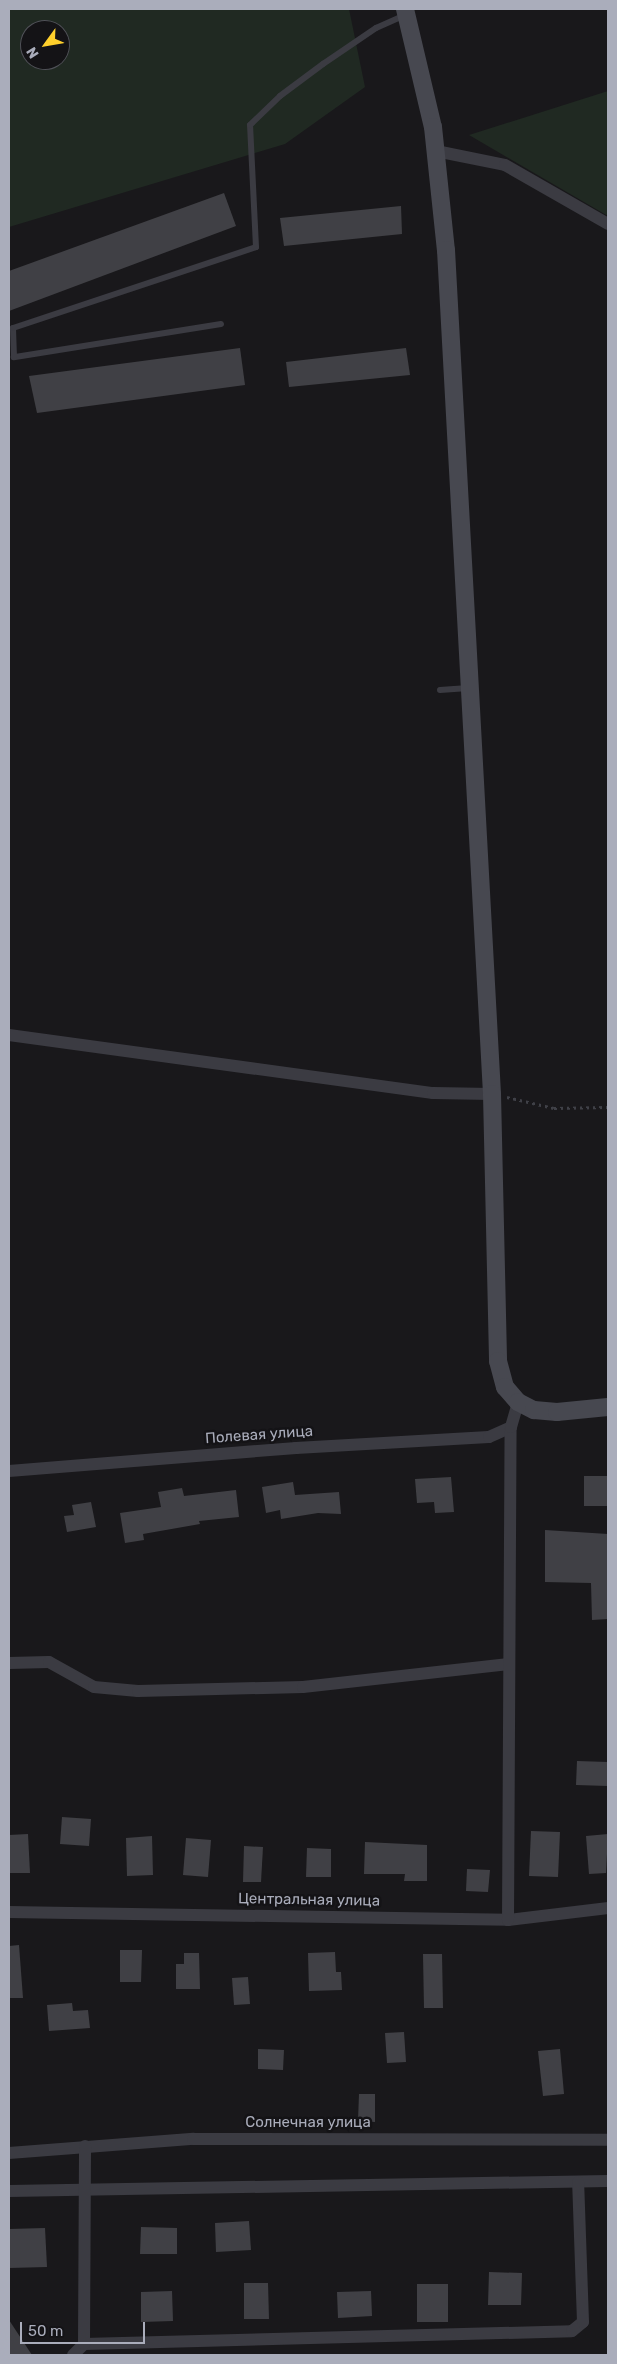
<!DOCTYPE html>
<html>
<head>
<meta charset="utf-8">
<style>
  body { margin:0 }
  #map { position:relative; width:617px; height:2364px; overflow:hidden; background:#19181b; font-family:Rubik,sans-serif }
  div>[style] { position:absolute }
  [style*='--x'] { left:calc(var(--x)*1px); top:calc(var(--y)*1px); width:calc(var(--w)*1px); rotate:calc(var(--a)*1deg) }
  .green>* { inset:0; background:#202922 }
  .building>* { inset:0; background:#404045 }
  .path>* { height:3px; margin-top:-1.5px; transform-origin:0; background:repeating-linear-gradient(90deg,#3f4047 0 2.5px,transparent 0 6.5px) }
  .service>* { height:6px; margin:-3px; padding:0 3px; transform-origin:3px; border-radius:3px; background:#3b3b42 }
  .minor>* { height:12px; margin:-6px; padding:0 6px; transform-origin:6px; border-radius:6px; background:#3b3b42 }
  .secondary>* { height:18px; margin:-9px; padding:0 9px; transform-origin:9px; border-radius:9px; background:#474850 }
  span { translate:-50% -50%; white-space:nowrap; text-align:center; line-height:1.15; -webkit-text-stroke:5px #141316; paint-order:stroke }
  .street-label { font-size:15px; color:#aaadbb }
  .frame { position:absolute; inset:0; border:10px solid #aaadbb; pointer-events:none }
  .north { position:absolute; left:20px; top:20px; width:50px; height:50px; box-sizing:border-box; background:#141316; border:1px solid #505158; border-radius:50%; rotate:238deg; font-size:14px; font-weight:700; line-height:20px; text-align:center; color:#aaadbb }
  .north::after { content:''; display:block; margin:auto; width:18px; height:22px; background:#ffd02c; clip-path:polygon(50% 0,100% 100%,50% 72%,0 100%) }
  .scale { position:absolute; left:20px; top:2322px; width:125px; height:22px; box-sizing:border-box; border:2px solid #aaadbb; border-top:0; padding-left:6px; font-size:15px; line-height:18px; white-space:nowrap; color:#aaadbb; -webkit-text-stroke:4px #141316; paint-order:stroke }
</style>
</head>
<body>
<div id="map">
  <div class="green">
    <div style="clip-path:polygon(evenodd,9px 9px,349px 9px,365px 87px,285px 144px,9px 227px,9px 9px,30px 30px,60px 30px,60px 60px,30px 60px,30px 30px)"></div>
    <div style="clip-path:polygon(608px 91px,608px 216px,469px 135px)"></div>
  </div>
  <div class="building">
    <div style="clip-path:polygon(224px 193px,236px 226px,9px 311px,9px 271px)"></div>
    <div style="clip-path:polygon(401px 206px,402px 234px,284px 246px,280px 218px)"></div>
    <div style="clip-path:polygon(240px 348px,245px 385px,37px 413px,29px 376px)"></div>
    <div style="clip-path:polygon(406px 348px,410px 375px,289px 387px,286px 362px)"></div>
    <div style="clip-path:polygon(584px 1476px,608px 1476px,608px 1506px,584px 1506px)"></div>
    <div style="clip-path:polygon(451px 1477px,454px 1512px,435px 1513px,434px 1502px,417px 1503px,415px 1479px)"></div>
    <div style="clip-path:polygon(293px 1482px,295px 1495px,339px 1492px,341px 1514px,318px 1513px,281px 1519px,280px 1510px,266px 1513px,262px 1487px)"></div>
    <div style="clip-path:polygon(182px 1488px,184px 1496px,236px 1490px,239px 1517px,199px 1521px,200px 1524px,143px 1534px,144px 1540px,125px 1543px,120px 1513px,161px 1507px,158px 1492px)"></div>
    <div style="clip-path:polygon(91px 1502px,96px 1527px,67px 1532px,64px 1516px,74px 1515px,72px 1505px)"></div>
    <div style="clip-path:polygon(545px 1530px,608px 1534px,608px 1619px,592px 1620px,591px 1583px,545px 1582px)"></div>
    <div style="clip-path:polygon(577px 1761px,608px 1762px,608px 1786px,576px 1785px)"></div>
    <div style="clip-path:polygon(62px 1817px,91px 1819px,89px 1846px,60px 1844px)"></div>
    <div style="clip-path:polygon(531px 1831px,560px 1832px,558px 1877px,529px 1876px)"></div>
    <div style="clip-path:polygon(28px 1834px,30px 1873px,9px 1873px,9px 1835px)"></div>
    <div style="clip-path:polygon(608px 1834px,606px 1873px,589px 1874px,586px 1836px)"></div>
    <div style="clip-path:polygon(152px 1836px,153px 1875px,127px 1876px,126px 1838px)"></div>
    <div style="clip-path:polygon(186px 1838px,211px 1840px,208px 1877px,183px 1875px)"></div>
    <div style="clip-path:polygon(365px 1842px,427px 1845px,427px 1881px,404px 1881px,405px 1874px,364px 1874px)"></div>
    <div style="clip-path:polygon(244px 1846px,263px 1847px,261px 1882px,243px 1882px)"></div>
    <div style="clip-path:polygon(307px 1848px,331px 1849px,331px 1877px,306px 1877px)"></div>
    <div style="clip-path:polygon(467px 1869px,490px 1870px,488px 1892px,466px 1891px)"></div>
    <div style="clip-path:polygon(19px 1945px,23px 1998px,9px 1998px,9px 1946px)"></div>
    <div style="clip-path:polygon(120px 1950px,142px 1950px,141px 1982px,120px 1982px)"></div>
    <div style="clip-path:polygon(335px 1952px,336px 1972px,341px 1972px,342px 1990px,309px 1991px,308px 1953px)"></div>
    <div style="clip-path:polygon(184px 1953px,199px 1953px,200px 1989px,176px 1989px,176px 1964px,184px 1964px)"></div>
    <div style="clip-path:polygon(423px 1954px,442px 1954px,443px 2008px,424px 2008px)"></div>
    <div style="clip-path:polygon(248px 1977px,250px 2004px,234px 2005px,232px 1978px)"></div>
    <div style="clip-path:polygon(72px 2003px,73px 2011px,88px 2010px,90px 2028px,49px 2031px,47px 2005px)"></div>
    <div style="clip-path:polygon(404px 2032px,406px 2062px,387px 2063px,385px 2033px)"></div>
    <div style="clip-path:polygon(258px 2049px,284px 2050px,283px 2070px,258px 2069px)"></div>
    <div style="clip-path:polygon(560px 2049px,564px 2094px,543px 2096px,538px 2051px)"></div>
    <div style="clip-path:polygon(359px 2094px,375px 2094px,375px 2122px,358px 2121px)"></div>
    <div style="clip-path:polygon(249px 2221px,251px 2250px,216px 2252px,215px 2223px)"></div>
    <div style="clip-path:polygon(141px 2227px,177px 2228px,177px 2254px,140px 2254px)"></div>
    <div style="clip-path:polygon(45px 2228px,47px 2267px,9px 2268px,9px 2229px)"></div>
    <div style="clip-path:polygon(489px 2272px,522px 2273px,521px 2305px,488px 2305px)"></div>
    <div style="clip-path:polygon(244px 2283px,268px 2283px,269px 2319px,244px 2319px)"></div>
    <div style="clip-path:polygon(417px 2284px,448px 2284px,448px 2322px,417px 2322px)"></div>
    <div style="clip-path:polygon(172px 2291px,173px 2321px,141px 2322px,141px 2292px)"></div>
    <div style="clip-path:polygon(371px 2291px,372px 2316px,338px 2318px,337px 2292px)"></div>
    <div style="clip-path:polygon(9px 2320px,32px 2355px,9px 2355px)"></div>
  </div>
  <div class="path">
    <div style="--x:507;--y:1097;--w:48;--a:13.2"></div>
    <div style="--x:554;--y:1108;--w:54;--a:-1.1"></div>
  </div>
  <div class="service">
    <div style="--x:221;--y:324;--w:210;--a:170.9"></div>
    <div style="--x:14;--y:357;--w:29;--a:-92"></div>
    <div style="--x:13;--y:328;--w:256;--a:-18.4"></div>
    <div style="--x:256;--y:247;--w:122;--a:-92.8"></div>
    <div style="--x:250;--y:125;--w:42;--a:-44"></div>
    <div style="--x:280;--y:96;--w:54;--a:-36.7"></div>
    <div style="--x:323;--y:64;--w:64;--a:-34.2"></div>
    <div style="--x:376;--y:28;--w:32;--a:-24"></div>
    <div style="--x:440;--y:690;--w:28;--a:-4"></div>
  </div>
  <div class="minor">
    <div style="--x:436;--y:151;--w:70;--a:11.5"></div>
    <div style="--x:505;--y:165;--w:119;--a:29.8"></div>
    <div style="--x:9;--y:1035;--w:428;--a:7.8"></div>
    <div style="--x:433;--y:1093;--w:59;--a:1"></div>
    <div style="--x:9;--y:1471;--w:288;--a:-4.6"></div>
    <div style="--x:296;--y:1448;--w:193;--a:-3.3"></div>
    <div style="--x:489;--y:1437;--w:24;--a:-24"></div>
    <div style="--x:9;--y:1663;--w:40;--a:-1.4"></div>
    <div style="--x:49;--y:1662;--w:51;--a:29.1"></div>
    <div style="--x:94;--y:1687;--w:44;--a:5.2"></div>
    <div style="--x:138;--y:1691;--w:165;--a:-1.4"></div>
    <div style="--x:303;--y:1687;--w:207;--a:-6.4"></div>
    <div style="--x:9;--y:1912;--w:499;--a:0.9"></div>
    <div style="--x:508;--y:1920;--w:101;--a:-6.8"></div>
    <div style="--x:508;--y:1920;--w:493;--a:-89.7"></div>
    <div style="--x:511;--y:1427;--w:26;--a:-74"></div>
    <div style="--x:9;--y:2153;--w:185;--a:-4.4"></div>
    <div style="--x:193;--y:2139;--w:415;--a:0.1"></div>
    <div style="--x:9;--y:2191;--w:599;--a:-0.96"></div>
    <div style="--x:84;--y:2344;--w:488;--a:-1.5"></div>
    <div style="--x:572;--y:2331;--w:14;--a:-39"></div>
    <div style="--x:583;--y:2322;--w:140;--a:-92"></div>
    <div style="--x:73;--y:2355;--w:16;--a:-45"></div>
    <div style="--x:84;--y:2344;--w:198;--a:-89.7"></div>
  </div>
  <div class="secondary">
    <div style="--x:405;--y:9;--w:121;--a:76.7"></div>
    <div style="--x:433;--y:127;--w:124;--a:84"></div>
    <div style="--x:446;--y:250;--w:845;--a:86.88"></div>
    <div style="--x:492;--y:1094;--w:267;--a:88.7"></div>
    <div style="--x:498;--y:1361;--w:27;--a:75"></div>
    <div style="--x:505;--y:1387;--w:20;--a:49"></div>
    <div style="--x:518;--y:1402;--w:18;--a:27"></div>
    <div style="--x:534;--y:1410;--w:23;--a:5"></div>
    <div style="--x:557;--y:1412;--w:51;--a:-5.6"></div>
  </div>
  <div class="street-label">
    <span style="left:259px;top:1435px;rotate:-4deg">Полевая улица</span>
    <span style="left:309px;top:1900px;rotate:1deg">Центральная улица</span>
    <span style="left:308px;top:2123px">Солнечная улица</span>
  </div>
  <div class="frame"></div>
  <div class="north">N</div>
  <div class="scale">50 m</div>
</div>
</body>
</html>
